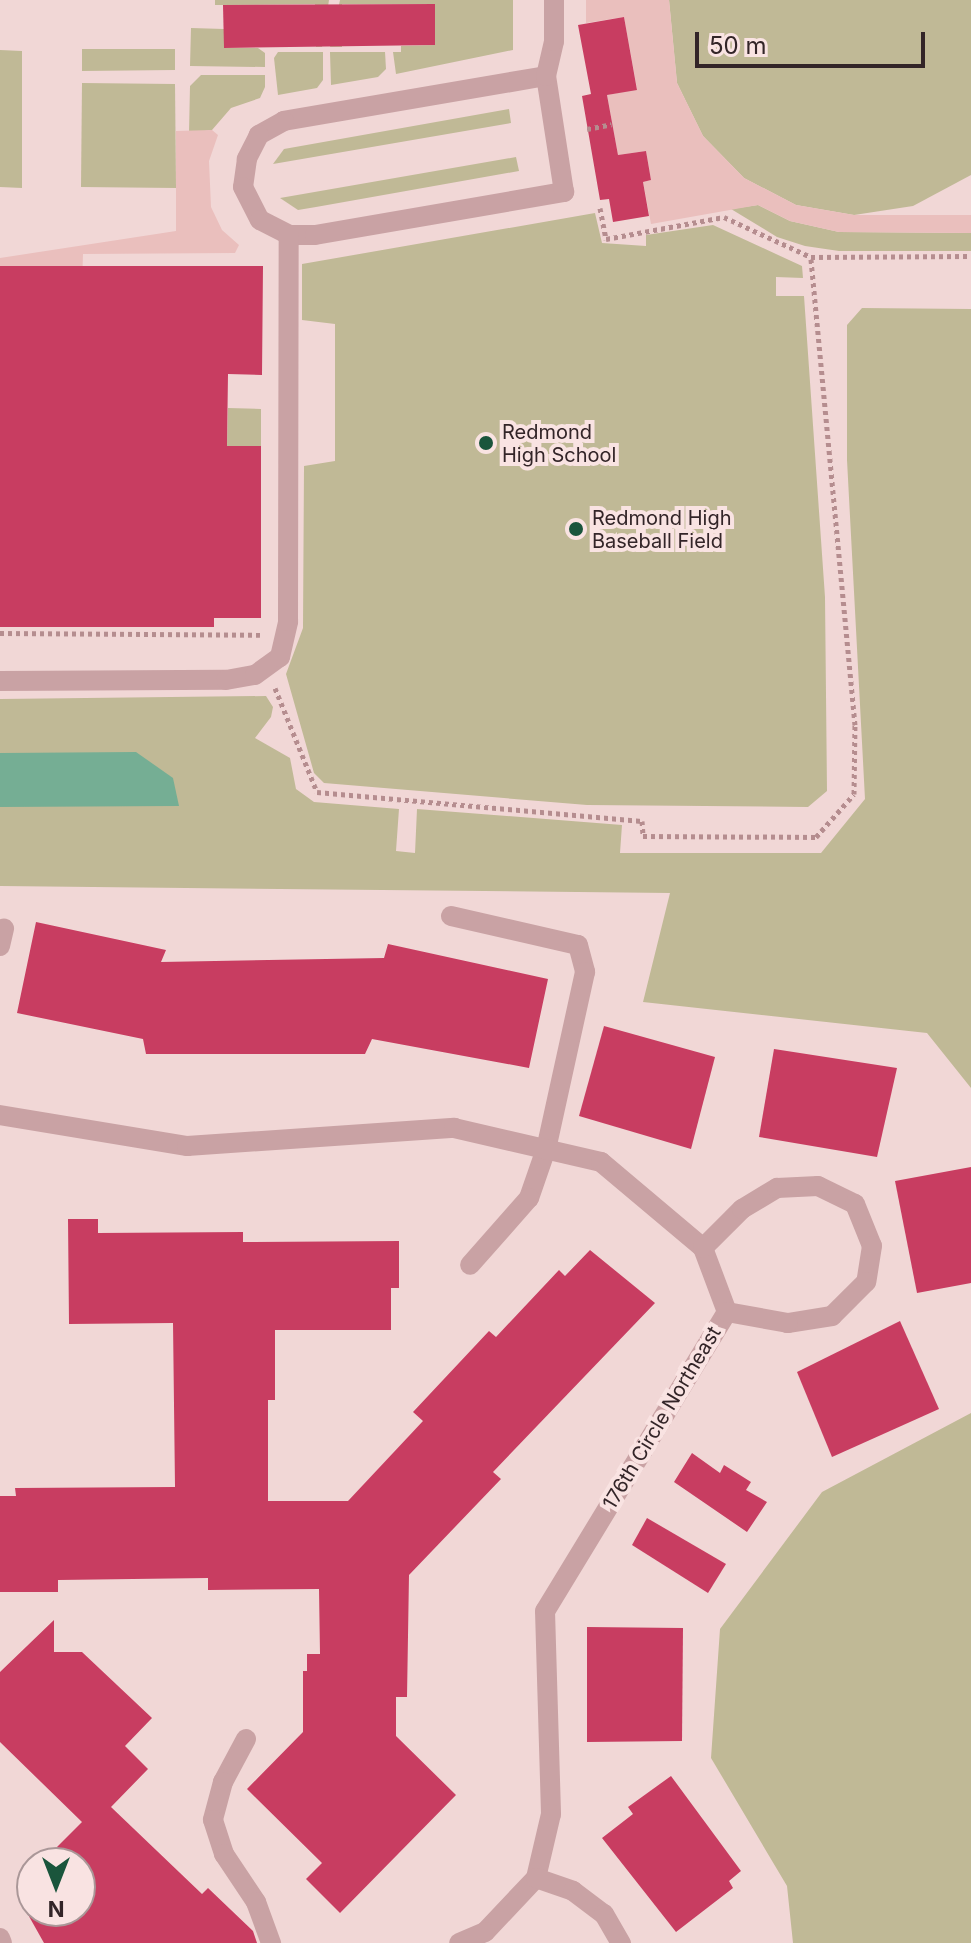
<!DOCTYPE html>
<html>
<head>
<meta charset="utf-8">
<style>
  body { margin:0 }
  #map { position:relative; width:971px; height:1943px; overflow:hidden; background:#f1d7d6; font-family:Inter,sans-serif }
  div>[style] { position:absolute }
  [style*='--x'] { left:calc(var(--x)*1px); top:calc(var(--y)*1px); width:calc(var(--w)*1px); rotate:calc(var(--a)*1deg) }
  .green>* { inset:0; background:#c0b996 }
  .plaza>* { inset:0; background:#eabfbd }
  .water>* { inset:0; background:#75ae94 }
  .building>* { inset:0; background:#c83d61 }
  .path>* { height:5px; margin-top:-2.5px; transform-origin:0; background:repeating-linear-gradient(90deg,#b58d8f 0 4px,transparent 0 8px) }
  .minor>* { height:20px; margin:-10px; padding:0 10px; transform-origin:10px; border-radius:10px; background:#c9a2a4 }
  .dots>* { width:22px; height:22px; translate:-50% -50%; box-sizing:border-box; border:4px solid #f9e3e2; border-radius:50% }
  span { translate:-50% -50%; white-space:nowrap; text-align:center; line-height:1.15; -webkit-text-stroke:8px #f9e3e2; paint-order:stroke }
  .poi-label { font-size:20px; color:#332528 }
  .left { translate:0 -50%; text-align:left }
  .street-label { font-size:20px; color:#332528 }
  .north { position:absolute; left:16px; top:1847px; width:80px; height:80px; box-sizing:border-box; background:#f9e3e2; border:2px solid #aa9798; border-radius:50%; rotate:180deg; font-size:22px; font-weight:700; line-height:32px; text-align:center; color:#332528 }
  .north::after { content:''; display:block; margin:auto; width:28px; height:36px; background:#1a553c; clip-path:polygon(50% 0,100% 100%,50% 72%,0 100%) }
  .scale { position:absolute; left:695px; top:32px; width:230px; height:36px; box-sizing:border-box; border:4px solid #332528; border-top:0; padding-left:10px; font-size:24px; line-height:28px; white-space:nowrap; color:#332528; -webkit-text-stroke:6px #f9e3e2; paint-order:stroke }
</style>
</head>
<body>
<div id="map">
  <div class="green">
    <div style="clip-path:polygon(215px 0,329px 0,322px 47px,316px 47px,315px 4px,223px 5px,215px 5px)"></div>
    <div style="clip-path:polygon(340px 0,513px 0,513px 50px,396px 74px,393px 52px,401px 52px,401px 46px,435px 45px,435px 4px,342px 4px,342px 47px,330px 47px)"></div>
    <div style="clip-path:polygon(669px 0,971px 0,971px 175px,913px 206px,854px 215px,796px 205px,744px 178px,703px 136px,677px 83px)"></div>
    <div style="clip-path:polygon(191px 28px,224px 29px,224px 48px,258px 48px,265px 53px,265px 67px,190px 66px)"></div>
    <div style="clip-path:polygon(82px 49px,175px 49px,175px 70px,82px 71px)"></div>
    <div style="clip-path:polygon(0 50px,22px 51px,22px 188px,0 187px)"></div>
    <div style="clip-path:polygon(278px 52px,323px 52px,323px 80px,317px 88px,278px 95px,274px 58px)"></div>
    <div style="clip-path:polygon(330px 52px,385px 52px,386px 69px,378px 77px,331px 85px)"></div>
    <div style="clip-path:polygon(201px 75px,265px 75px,265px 87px,260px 98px,231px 108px,212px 130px,189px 133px,190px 86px)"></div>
    <div style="clip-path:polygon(82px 83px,175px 84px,176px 188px,81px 187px)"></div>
    <div style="clip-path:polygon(509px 109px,511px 123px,273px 164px,284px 149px)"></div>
    <div style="clip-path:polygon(516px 157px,519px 171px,316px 207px,298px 210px,280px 198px)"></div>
    <div style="clip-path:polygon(758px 205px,790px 221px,839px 232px,971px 233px,971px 251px,839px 251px,805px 246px,777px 237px,731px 209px)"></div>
    <div style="clip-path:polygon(595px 213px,602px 243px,646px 246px,646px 235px,713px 225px,802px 266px,803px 278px,776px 277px,776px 296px,804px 296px,825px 597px,827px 791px,808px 807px,587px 805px,324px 783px,314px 773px,286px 674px,303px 628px,304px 466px,335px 461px,335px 324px,302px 320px,302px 264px)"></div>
    <div style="clip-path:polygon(862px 308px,971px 309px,971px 1088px,927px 1033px,643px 1002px,670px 893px,0 886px,0 699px,266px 696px,273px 707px,271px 717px,255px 738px,290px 758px,296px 789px,314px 802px,399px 809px,396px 851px,415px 853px,417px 809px,622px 825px,620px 853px,821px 853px,865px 799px,847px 460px,847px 325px)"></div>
    <div style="clip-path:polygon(228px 408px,261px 409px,261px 446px,227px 446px)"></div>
    <div style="clip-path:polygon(971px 1413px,971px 1943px,793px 1943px,787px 1886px,711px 1758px,720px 1629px,822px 1492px)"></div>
  </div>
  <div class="plaza">
    <div style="clip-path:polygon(586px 0,669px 0,677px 83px,703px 136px,744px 178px,796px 205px,854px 215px,971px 215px,971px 233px,839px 232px,790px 221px,758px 205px,651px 224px,643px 182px,651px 180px,646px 151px,618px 155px,607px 95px,637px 89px,624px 17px,586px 23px)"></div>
    <div style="clip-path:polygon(212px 130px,218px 135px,209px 161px,211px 207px,222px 230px,239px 245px,235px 253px,83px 254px,80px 352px,0 266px,0 258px,176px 231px,176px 131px)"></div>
  </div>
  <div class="water">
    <div style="clip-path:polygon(136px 752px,173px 778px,179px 806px,0 807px,0 753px)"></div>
  </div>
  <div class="building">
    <div style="clip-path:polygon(435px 4px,435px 45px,224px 48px,223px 5px)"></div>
    <div style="clip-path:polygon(624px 17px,637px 90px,607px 95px,618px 155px,646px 151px,651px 180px,643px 182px,649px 216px,613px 222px,609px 199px,600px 200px,582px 96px,591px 94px,578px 25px)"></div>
    <div style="clip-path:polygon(0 266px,263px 266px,262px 375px,228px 374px,227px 446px,261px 446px,261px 618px,214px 618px,214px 627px,0 627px)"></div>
    <div style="clip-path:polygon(36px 922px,166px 950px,161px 962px,384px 958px,388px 944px,548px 979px,529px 1068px,372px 1039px,365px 1054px,146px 1054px,143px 1039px,17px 1013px)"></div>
    <div style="clip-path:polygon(604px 1026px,715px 1057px,691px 1149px,579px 1116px)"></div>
    <div style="clip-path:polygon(774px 1049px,897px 1068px,877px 1157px,759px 1137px)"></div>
    <div style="clip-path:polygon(971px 1167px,971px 1283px,917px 1293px,895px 1181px)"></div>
    <div style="clip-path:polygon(68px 1219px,98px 1219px,98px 1233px,243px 1232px,243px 1242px,399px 1241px,399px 1288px,391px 1288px,391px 1330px,275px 1330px,275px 1400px,268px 1400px,268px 1501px,348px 1501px,423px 1421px,413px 1412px,489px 1331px,496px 1337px,559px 1270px,565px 1276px,590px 1250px,655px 1303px,493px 1472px,501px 1479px,409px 1575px,407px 1697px,396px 1697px,396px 1736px,456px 1795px,340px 1913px,306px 1879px,322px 1863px,247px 1789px,303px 1732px,303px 1671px,307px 1671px,307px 1654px,320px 1654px,319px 1589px,208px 1590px,208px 1578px,58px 1580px,58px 1592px,0 1592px,0 1496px,16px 1496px,15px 1488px,175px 1487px,173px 1323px,69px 1324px)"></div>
    <div style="clip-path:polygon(900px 1321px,939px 1409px,832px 1457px,797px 1372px)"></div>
    <div style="clip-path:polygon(692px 1453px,720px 1473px,724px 1465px,751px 1482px,746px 1490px,767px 1502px,747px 1532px,674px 1482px)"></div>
    <div style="clip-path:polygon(647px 1518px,726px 1564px,708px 1593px,632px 1545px)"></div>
    <div style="clip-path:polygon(54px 1620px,54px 1652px,82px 1652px,152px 1718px,125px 1746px,148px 1769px,111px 1807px,202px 1894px,208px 1888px,253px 1931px,257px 1943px,44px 1943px,26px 1911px,80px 1911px,80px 1863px,41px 1863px,82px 1822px,0 1742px,0 1672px)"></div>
    <div style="clip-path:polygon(587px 1627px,683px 1628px,682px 1741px,587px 1742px)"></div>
    <div style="clip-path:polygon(671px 1776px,741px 1871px,729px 1881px,733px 1888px,676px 1932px,602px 1838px,633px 1814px,628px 1807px)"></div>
  </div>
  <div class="path">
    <div style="--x:587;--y:129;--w:25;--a:-11"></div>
    <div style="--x:600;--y:208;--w:32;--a:79"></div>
    <div style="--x:606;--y:239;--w:120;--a:-10.6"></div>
    <div style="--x:724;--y:217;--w:96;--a:24.7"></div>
    <div style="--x:811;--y:257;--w:160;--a:-0.4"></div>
    <div style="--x:0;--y:633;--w:260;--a:0.4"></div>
    <div style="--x:275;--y:688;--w:112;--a:68"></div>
    <div style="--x:317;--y:792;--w:326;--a:5.1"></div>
    <div style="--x:642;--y:821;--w:15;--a:86"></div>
    <div style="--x:643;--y:836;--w:173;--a:0.3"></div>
    <div style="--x:816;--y:837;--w:57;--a:-48.5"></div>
    <div style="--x:854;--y:794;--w:69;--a:-89.2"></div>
    <div style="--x:855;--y:725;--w:470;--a:-95.4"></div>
  </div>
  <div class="minor">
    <div style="--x:546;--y:76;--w:266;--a:170.3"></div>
    <div style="--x:284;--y:121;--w:29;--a:151"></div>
    <div style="--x:259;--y:135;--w:27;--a:117"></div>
    <div style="--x:247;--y:159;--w:28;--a:98"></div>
    <div style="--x:243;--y:187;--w:37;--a:63"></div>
    <div style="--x:260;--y:220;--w:33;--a:27"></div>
    <div style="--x:289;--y:235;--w:26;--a:0"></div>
    <div style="--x:315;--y:235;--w:253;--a:-9.8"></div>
    <div style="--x:564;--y:192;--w:117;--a:-98.8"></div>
    <div style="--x:546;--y:76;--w:36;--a:-77"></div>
    <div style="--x:554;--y:41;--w:41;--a:-90"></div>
    <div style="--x:0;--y:681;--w:226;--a:-0.3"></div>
    <div style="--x:226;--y:680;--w:29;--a:-10"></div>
    <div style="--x:255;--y:675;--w:31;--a:-36"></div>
    <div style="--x:280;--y:657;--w:37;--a:-77"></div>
    <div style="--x:288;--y:621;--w:386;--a:-89.9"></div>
    <div style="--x:451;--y:916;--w:130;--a:12.9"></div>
    <div style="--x:578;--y:945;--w:28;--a:75"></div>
    <div style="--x:585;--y:972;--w:181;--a:102.4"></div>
    <div style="--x:546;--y:1149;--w:52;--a:109.1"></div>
    <div style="--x:529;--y:1198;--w:89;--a:131.4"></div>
    <div style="--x:0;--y:946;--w:18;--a:-77"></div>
    <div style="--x:0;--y:1115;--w:190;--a:9.4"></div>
    <div style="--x:187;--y:1146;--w:268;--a:-3.9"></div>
    <div style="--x:454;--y:1128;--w:151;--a:13"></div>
    <div style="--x:601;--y:1162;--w:133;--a:40.1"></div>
    <div style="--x:703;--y:1248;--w:68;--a:69.4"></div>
    <div style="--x:727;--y:1312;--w:350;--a:121.3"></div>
    <div style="--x:545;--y:1611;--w:203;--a:88.3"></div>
    <div style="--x:551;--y:1814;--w:66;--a:103.2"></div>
    <div style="--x:536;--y:1878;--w:74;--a:133.4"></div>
    <div style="--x:485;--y:1932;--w:28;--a:157"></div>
    <div style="--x:703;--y:1248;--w:55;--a:-45"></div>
    <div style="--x:742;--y:1209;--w:41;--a:-31"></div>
    <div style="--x:777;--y:1188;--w:41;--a:-2.8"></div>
    <div style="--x:818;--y:1186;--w:41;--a:25.9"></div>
    <div style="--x:855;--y:1204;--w:45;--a:68"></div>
    <div style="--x:872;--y:1246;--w:36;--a:99"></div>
    <div style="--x:866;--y:1282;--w:48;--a:135"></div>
    <div style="--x:832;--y:1316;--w:45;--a:171"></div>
    <div style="--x:788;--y:1323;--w:62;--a:-169.8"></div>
    <div style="--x:246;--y:1739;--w:49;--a:118.1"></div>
    <div style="--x:223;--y:1782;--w:39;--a:105"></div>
    <div style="--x:213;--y:1820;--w:36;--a:72"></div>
    <div style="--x:224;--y:1854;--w:58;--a:56.3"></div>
    <div style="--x:256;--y:1902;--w:44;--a:69.9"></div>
    <div style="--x:536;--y:1878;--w:39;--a:19"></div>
    <div style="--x:573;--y:1891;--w:39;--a:37"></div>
    <div style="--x:604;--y:1914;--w:34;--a:60"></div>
    <div style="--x:0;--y:1938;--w:5;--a:68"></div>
  </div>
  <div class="dots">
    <div style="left:486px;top:443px;background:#1a553c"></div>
    <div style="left:576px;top:529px;background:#1a553c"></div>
  </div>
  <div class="poi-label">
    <span class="left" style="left:502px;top:444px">Redmond<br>High School</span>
    <span class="left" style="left:592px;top:530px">Redmond High<br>Baseball Field</span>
  </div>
  <div class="street-label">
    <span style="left:662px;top:1418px;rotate:-59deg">176th Circle Northeast</span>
  </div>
  <div class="north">N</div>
  <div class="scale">50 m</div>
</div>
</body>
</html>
